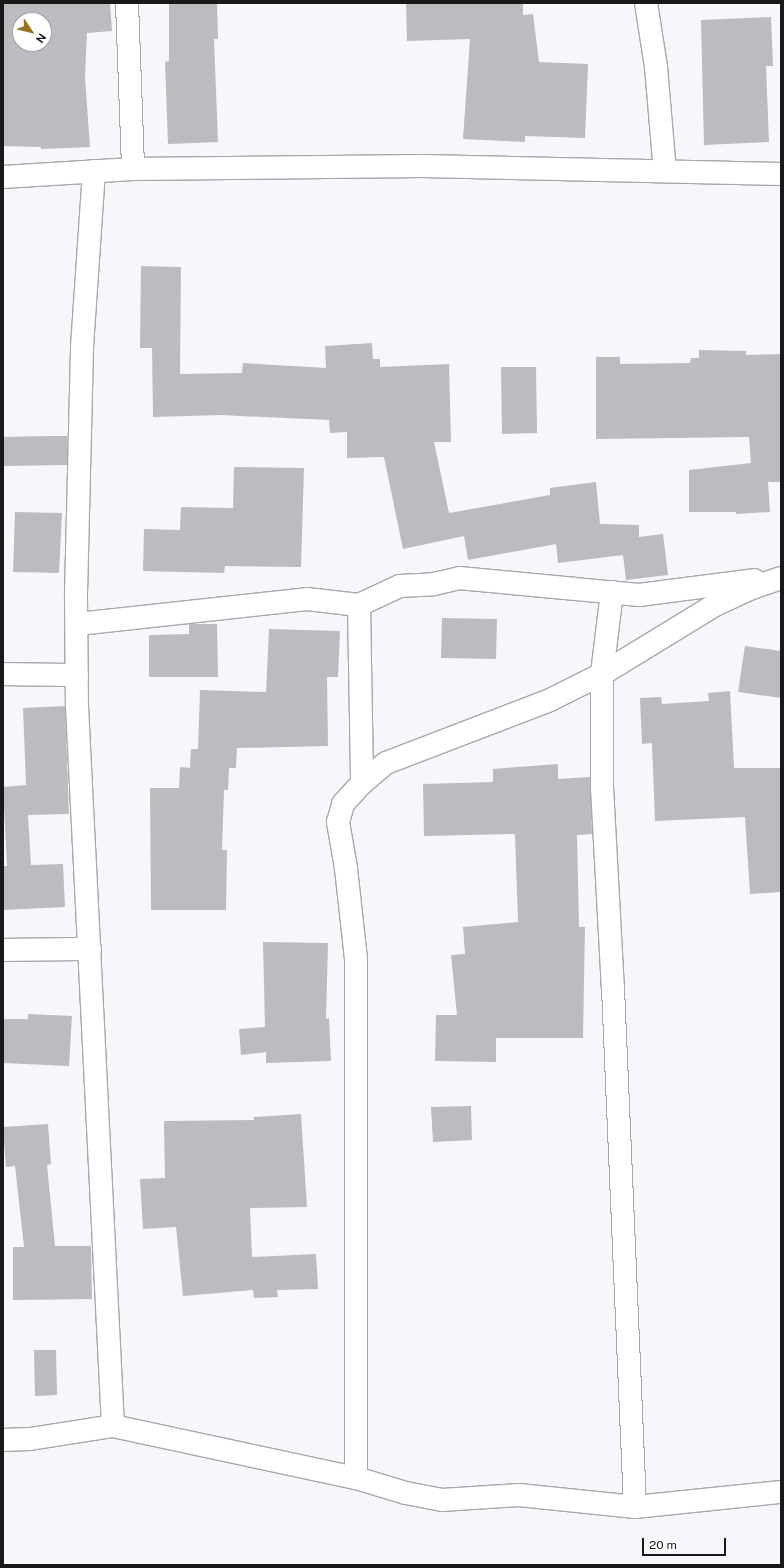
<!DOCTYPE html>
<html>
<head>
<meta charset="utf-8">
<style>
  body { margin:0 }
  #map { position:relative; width:784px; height:1568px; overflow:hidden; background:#f6f6fb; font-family:"Public Sans",sans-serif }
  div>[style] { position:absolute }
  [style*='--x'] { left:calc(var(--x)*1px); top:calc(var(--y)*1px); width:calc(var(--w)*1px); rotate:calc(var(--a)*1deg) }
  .building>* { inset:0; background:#bdbbbf }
  .roads { filter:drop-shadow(1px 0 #a7a8ac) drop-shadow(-1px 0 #a7a8ac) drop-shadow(0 1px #a7a8ac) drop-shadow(0 -1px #a7a8ac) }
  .street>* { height:22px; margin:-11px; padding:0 11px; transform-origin:11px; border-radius:11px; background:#fff }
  span { translate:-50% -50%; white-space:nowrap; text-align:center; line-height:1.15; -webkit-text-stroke:3px #fff; paint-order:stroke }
  .frame { position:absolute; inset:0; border:4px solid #19191a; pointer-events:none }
  .north { position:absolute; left:12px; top:12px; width:40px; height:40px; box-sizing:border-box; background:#fff; border:1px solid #a3a3a3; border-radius:50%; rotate:125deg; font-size:11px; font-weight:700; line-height:16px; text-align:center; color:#19191a }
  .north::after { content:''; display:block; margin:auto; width:14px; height:18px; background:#99711d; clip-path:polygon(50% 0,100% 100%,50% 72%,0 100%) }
  .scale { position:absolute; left:642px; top:1538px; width:84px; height:18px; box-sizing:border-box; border:2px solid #19191a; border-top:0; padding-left:5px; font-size:12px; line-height:14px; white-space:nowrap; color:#19191a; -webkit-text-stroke:3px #fff; paint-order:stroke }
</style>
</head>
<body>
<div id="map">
  <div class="building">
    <div style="clip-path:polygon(evenodd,3px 3px,110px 3px,112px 31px,87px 33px,85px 77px,90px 147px,41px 149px,41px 147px,3px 146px,3px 3px,20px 20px,44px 20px,44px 44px,20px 44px,20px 20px)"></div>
    <div style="clip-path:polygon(169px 3px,217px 3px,218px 39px,214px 39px,218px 142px,168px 144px,165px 62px,169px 61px)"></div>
    <div style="clip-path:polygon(406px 3px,523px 3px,523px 15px,533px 14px,539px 62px,588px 64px,585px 138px,525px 136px,525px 142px,463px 139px,470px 39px,407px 41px)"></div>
    <div style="clip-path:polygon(771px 17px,773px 66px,766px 66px,769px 142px,704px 145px,701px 20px)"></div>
    <div style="clip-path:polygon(141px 266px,181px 267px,180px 374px,242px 373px,243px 363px,326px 368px,325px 346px,372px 343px,373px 359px,380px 359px,380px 367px,449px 364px,451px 442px,434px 442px,449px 513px,550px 495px,550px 488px,596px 482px,600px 524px,639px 525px,639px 537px,663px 534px,668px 575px,626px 580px,623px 555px,558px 563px,556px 544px,468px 560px,464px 536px,403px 549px,384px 457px,347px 458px,347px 432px,330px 433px,329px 420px,220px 415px,153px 417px,152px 348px,140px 348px)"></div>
    <div style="clip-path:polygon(699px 350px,746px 351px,746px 355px,781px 354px,781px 482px,768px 482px,770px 512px,736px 514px,736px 512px,689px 512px,689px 470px,751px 463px,749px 437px,596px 439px,596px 357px,620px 357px,620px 364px,690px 363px,691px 358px,699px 358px)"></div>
    <div style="clip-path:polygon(501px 367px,536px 367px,537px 433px,502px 434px)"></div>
    <div style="clip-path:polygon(49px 436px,67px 436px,67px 465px,4px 466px,3px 437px)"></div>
    <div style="clip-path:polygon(234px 467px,304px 468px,301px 567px,225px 566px,224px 573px,143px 571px,144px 529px,180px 530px,181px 507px,233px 508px)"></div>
    <div style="clip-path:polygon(15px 512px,62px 513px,59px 573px,13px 572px)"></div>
    <div style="clip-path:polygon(442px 618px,497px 619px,496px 659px,441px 658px)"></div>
    <div style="clip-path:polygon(189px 624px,217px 624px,218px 677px,149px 677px,149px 635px,189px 634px)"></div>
    <div style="clip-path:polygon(269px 629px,340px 631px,338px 677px,327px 677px,328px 746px,237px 748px,236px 768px,229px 768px,228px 790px,224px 790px,222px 850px,227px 850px,226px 910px,151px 910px,150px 788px,179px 788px,180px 767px,190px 768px,191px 749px,198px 749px,200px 690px,266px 692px)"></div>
    <div style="clip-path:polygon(745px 646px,781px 651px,781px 698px,738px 692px)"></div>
    <div style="clip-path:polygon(730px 691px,734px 768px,781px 768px,781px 892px,750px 894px,745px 817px,655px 821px,652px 743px,642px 744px,640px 698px,661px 697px,662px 704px,709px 701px,708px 693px)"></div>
    <div style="clip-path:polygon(65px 706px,69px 814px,28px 815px,31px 865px,63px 864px,65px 907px,3px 910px,3px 866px,7px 866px,3px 787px,26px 785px,23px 708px)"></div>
    <div style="clip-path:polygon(558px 764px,558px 779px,590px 777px,592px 834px,577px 835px,579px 927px,585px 927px,583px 1038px,496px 1038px,496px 1062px,435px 1061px,436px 1015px,457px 1015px,451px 955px,465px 954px,463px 927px,518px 922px,515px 834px,424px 836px,423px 784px,493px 782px,493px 769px)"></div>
    <div style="clip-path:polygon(263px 942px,328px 943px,326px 1019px,329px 1018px,331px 1061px,266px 1063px,266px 1052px,241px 1055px,239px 1029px,265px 1027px)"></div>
    <div style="clip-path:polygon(28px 1014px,72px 1016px,69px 1066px,3px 1063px,3px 1019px,28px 1019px)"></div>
    <div style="clip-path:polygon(471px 1106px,472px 1140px,433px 1142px,431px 1107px)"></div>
    <div style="clip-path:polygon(301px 1114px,307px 1207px,250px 1208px,252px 1257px,316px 1254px,318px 1289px,277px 1290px,278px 1297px,254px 1298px,253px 1290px,183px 1296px,176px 1227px,143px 1229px,140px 1179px,165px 1178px,164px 1121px,254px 1120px,254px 1117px)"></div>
    <div style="clip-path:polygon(48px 1124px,51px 1164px,47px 1165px,55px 1246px,91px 1246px,92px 1299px,13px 1300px,13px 1247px,24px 1247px,15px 1166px,6px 1167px,3px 1127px)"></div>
    <div style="clip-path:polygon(34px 1350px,56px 1350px,57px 1395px,35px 1396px)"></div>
  </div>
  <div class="roads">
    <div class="street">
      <div style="--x:127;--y:3;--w:166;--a:87.9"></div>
      <div style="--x:646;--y:3;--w:65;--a:81.1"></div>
      <div style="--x:656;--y:67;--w:104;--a:85.1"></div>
      <div style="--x:94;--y:171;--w:178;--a:93.9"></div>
      <div style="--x:82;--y:349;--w:249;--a:91.4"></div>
      <div style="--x:76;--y:598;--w:108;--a:89.5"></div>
      <div style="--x:77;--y:706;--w:721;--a:87.14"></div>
      <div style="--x:3;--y:177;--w:130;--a:-3.5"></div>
      <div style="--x:133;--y:169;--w:290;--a:-0.6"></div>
      <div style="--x:423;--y:166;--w:358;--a:1.3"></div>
      <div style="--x:612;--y:592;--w:83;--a:97"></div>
      <div style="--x:602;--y:674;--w:113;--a:90"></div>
      <div style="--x:602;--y:787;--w:201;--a:86.9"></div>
      <div style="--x:613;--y:988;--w:519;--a:87.57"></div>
      <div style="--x:359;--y:605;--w:178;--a:89"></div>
      <div style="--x:78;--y:624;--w:230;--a:-6.2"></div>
      <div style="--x:307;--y:599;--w:52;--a:6.6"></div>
      <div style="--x:359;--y:605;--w:45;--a:-24.9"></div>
      <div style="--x:400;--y:586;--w:34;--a:-3"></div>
      <div style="--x:434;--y:584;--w:26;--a:-13"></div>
      <div style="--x:459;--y:578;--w:181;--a:5.4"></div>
      <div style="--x:639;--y:595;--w:116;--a:-7.4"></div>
      <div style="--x:3;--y:674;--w:74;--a:0.8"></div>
      <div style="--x:3;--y:950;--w:87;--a:-0.7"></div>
      <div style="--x:3;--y:1440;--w:27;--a:-2"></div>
      <div style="--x:30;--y:1439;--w:84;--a:-8.9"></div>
      <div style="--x:113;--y:1426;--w:249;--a:12.1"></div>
      <div style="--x:356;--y:1478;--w:52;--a:16.7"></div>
      <div style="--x:406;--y:1493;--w:37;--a:11"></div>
      <div style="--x:442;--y:1500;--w:77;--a:-3.7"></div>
      <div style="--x:519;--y:1495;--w:117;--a:5.9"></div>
      <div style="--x:635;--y:1507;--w:147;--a:-5.9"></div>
      <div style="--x:356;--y:1478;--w:519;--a:-90"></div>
      <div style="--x:356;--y:959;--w:92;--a:-96.3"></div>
      <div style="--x:346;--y:868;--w:47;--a:-99.9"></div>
      <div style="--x:338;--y:822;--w:19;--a:-74"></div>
      <div style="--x:343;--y:804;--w:28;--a:-48"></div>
      <div style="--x:362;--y:783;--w:31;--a:-40"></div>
      <div style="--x:386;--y:763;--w:176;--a:-21"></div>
      <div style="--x:550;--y:700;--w:58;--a:-26.6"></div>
      <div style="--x:602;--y:674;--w:132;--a:-31.4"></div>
      <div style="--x:715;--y:605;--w:38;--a:-25"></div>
      <div style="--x:749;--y:589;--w:34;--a:-19"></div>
    </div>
  </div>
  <div class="frame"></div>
  <div class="north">N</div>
  <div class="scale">20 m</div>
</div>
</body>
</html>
